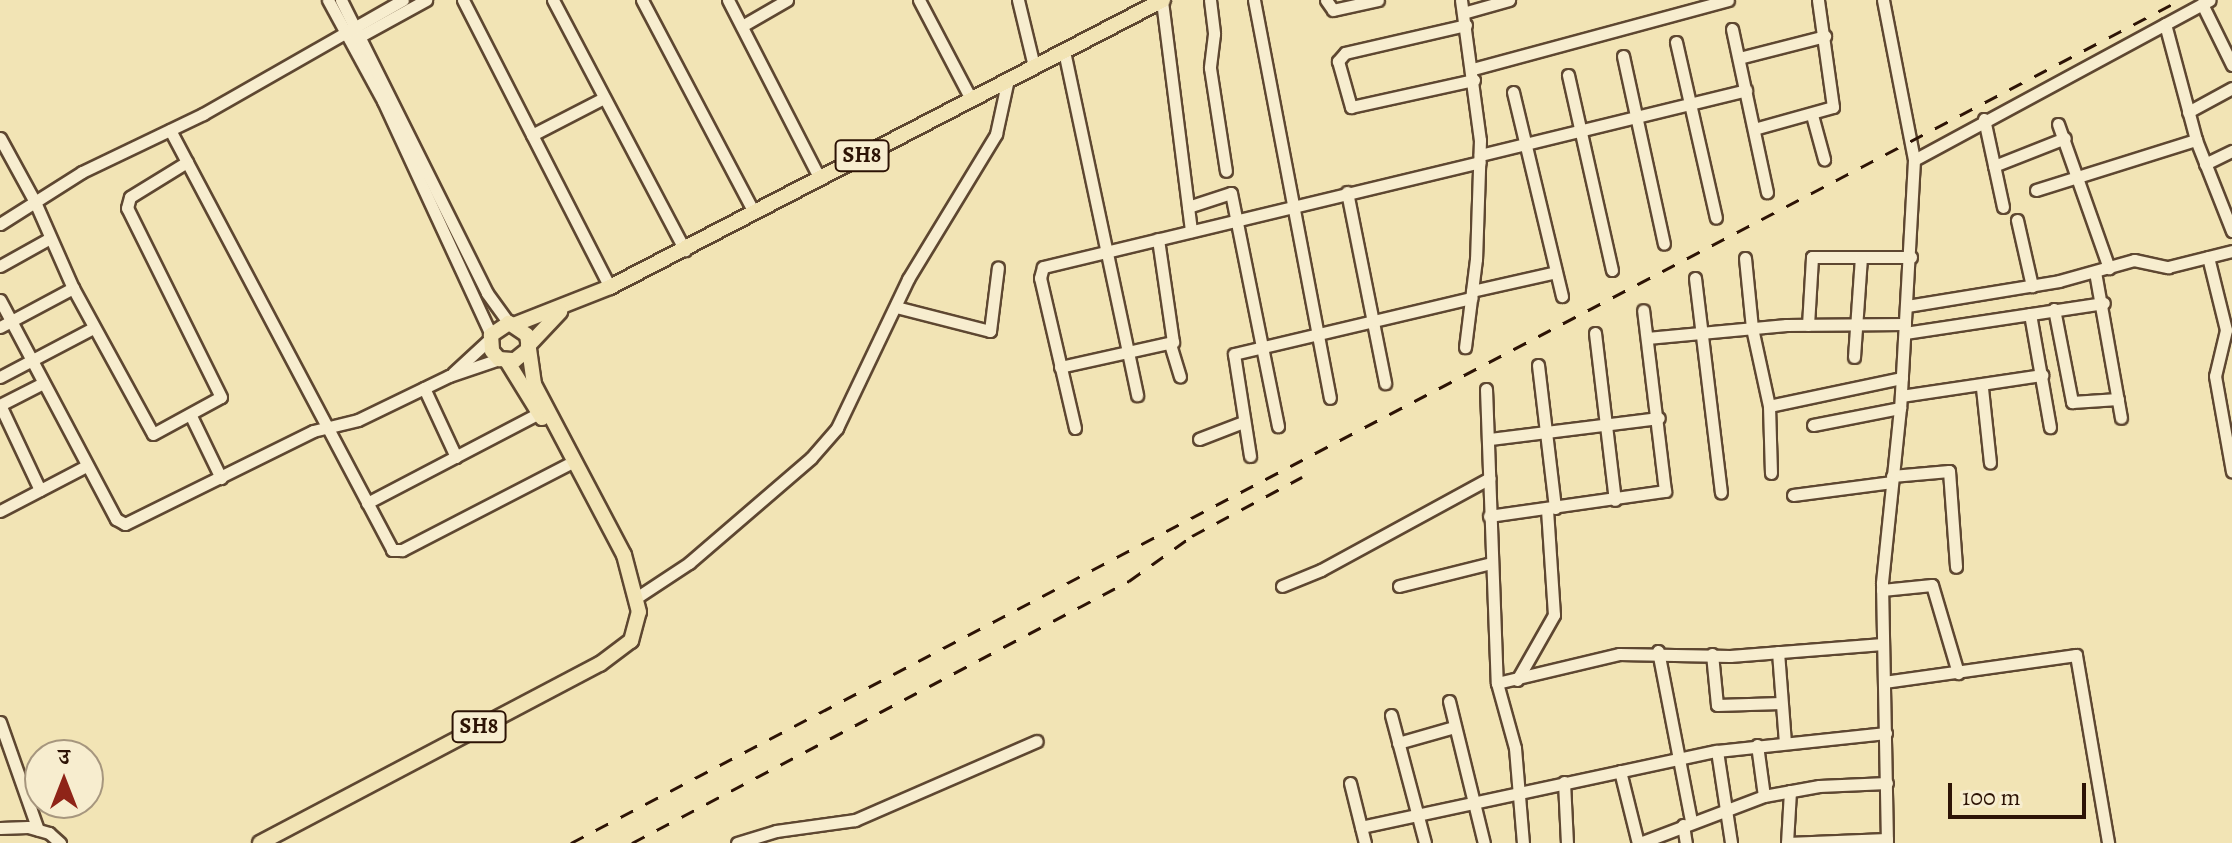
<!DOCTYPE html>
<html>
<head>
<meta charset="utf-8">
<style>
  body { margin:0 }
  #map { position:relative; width:2232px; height:843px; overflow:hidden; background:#f2e4b5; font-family:Alegreya,"Noto Serif Devanagari",serif }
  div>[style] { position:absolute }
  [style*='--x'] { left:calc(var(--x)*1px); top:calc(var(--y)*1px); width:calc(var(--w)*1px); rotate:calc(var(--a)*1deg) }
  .roads { filter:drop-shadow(2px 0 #5e4731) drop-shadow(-2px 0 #5e4731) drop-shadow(0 2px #5e4731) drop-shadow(0 -2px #5e4731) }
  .minor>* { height:11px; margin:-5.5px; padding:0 5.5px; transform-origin:5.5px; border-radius:5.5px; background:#f7edcf }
  .major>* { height:14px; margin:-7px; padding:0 7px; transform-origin:7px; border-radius:7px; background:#f2e4b5 }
  .rail>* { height:3px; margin-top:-1.5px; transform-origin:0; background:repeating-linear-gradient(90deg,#2d1305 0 14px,transparent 0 28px) }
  span { translate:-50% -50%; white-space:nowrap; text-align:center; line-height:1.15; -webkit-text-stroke:8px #f7edcf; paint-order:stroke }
  .shield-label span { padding:2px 6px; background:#f7edcf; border:2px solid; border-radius:6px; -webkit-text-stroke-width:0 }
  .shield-label { font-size:22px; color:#2d1305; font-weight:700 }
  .north { position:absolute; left:24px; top:739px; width:80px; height:80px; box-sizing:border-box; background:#f7edcf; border:2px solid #a6967e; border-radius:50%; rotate:0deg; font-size:22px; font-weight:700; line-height:32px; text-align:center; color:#2d1305 }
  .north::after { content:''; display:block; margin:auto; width:28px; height:36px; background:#8f2418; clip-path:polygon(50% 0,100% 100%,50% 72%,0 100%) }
  .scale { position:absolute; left:1948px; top:783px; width:138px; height:36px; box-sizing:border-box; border:4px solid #2d1305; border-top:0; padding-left:10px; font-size:24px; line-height:28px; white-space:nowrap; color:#2d1305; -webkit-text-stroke:6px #f7edcf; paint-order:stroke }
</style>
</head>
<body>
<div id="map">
  <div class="roads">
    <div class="minor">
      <div style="--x:328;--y:0;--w:115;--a:61.4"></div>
      <div style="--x:383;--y:101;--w:258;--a:65.2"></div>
      <div style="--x:341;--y:0;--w:327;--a:63.5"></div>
      <div style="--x:487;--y:293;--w:37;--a:54"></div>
      <div style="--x:463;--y:0;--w:322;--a:62.9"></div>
      <div style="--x:553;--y:0;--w:283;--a:62.2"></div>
      <div style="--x:642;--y:0;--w:240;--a:62.2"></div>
      <div style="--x:728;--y:0;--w:199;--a:62.8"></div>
      <div style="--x:919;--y:0;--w:112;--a:62.3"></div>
      <div style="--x:1018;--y:0;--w:68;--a:76.4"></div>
      <div style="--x:1210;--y:0;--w:34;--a:83"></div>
      <div style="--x:1214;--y:34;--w:34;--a:97"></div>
      <div style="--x:1210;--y:68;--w:104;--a:81.2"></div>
      <div style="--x:1254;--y:0;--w:405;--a:79.2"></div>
      <div style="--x:1326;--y:0;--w:12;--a:55"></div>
      <div style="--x:1333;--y:10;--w:46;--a:-12.5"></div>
      <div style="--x:1461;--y:0;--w:141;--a:82.3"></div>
      <div style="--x:1480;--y:140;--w:119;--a:91.9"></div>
      <div style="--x:1476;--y:259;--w:89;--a:97.1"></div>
      <div style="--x:1883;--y:0;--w:163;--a:79"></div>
      <div style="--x:1914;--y:160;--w:248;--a:93.2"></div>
      <div style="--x:1900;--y:408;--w:176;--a:95.9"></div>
      <div style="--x:1882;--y:583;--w:260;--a:88.9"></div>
      <div style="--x:1162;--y:1;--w:232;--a:82.8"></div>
      <div style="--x:2202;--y:4;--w:68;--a:63.8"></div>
      <div style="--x:1463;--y:13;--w:48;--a:-15.8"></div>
      <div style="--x:2165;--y:24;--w:120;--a:75"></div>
      <div style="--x:2196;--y:140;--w:98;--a:68.4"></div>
      <div style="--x:1466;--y:25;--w:124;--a:167"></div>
      <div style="--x:1345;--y:53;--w:11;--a:131"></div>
      <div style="--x:1338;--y:61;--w:48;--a:74.2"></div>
      <div style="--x:1351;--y:107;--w:126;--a:-12.4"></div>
      <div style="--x:742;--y:26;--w:52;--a:-30"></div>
      <div style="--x:1732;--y:29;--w:167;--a:77.9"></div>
      <div style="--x:357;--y:38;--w:79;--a:-28.8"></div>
      <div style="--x:1676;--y:42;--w:180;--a:77.2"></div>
      <div style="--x:1064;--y:51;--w:352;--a:78"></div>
      <div style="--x:1623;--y:56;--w:192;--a:77.7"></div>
      <div style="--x:1739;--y:58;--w:89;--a:-14.3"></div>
      <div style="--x:1473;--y:69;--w:264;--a:-15.1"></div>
      <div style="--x:1568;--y:75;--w:200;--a:77.3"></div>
      <div style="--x:1513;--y:92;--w:210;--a:76.5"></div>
      <div style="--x:2188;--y:112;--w:50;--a:-28.6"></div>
      <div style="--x:1812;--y:115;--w:46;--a:74.7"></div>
      <div style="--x:1984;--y:119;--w:90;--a:77.8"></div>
      <div style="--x:2058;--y:124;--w:153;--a:70.5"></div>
      <div style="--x:1754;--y:129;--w:82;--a:-15.6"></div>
      <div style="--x:1833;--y:107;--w:108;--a:-98"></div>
      <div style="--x:170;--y:130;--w:475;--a:62.1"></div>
      <div style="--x:392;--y:550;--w:10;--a:0"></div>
      <div style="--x:402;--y:550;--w:186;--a:-27.3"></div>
      <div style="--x:532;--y:135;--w:81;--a:-27.2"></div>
      <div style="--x:0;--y:138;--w:73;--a:61.3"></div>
      <div style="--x:35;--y:202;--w:94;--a:66.2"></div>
      <div style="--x:73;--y:288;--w:166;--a:61.3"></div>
      <div style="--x:153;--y:434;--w:77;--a:-28.6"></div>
      <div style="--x:221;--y:397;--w:211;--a:-116.4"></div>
      <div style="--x:127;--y:208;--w:11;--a:-75"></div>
      <div style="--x:130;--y:197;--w:67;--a:-31.6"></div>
      <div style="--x:1480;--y:155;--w:274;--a:-13.7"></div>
      <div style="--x:1914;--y:160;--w:336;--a:-28.4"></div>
      <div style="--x:2205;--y:164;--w:30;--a:-26"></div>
      <div style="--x:1994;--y:166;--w:76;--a:-21.5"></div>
      <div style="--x:2036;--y:190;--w:168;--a:-17.4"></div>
      <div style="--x:1347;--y:192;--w:195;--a:78.7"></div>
      <div style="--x:1188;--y:207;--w:45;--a:-18"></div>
      <div style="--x:1231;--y:193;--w:238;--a:78.6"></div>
      <div style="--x:2017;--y:220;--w:68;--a:77.2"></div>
      <div style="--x:0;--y:224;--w:97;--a:-32.4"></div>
      <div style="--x:82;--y:172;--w:134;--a:-25.6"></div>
      <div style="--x:203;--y:114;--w:230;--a:-29.7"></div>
      <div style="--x:2208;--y:257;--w:75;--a:76.1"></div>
      <div style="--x:2226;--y:330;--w:47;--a:103.4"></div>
      <div style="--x:2215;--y:376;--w:97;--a:79.9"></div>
      <div style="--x:1745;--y:258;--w:70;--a:84.3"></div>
      <div style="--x:1752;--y:328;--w:80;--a:77.7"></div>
      <div style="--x:1769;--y:406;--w:67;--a:88.3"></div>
      <div style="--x:0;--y:266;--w:57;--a:-29.2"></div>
      <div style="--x:2095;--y:272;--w:148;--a:79.9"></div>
      <div style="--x:1695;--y:278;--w:216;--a:83.1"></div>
      <div style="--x:1472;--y:291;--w:86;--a:-12.7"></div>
      <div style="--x:0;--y:300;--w:248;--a:62.1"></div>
      <div style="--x:116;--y:519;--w:10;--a:29"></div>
      <div style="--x:125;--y:524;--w:210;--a:-26.3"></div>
      <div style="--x:313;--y:431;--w:46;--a:-13.7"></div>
      <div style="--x:358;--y:420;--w:101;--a:-25.8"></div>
      <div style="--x:449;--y:376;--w:53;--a:-18.8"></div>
      <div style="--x:1907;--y:306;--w:154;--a:-9.3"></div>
      <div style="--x:2059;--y:281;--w:78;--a:-15.6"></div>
      <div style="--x:2134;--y:260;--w:35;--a:12"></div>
      <div style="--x:2168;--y:267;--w:66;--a:-14"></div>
      <div style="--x:896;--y:307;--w:97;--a:14.3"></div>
      <div style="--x:990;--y:331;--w:64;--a:-82.9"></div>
      <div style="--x:2054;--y:309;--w:95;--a:79"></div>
      <div style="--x:2072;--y:402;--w:46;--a:-3.7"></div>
      <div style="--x:2030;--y:314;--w:115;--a:80"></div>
      <div style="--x:1808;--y:325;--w:68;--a:-86.6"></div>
      <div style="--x:1812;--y:257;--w:99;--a:0"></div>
      <div style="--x:0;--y:327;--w:83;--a:-28.1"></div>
      <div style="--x:1595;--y:333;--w:168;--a:83.2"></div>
      <div style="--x:1905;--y:333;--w:201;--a:-8.6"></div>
      <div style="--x:1647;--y:338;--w:140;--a:-5.3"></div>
      <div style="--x:1786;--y:325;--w:119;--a:-0.5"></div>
      <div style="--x:1170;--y:344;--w:34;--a:73"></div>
      <div style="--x:1854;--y:357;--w:99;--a:-86"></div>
      <div style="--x:1538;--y:365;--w:144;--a:83.2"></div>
      <div style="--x:1060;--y:367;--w:116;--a:-12.5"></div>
      <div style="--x:1173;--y:342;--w:104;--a:-98.3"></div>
      <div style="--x:453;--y:373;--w:50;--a:-42.6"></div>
      <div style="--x:0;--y:377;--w:105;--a:-27.8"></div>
      <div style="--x:424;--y:388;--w:76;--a:65.1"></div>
      <div style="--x:1982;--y:388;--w:75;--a:83.9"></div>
      <div style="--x:1486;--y:389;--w:294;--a:87.9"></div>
      <div style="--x:1497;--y:683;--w:67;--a:74.5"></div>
      <div style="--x:1515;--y:748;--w:95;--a:85.2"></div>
      <div style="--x:1901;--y:396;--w:143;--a:-8.5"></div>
      <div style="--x:1769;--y:406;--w:136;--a:-11.9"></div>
      <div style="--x:191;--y:416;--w:69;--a:64.2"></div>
      <div style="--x:1813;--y:425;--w:89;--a:-11.1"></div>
      <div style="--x:1075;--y:428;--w:154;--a:-103.1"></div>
      <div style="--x:1040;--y:278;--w:11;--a:-75"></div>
      <div style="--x:1043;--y:267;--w:449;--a:-13.5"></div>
      <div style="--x:1199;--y:439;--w:47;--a:-21.1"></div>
      <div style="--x:1490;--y:439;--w:170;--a:-7.1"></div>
      <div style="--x:1250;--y:456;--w:103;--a:-98.9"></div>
      <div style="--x:1234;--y:354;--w:244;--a:-13.3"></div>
      <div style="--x:1892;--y:476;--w:57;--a:-5"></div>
      <div style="--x:1949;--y:471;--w:96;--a:85.8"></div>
      <div style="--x:40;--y:490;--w:94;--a:-115.2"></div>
      <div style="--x:0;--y:405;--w:46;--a:-27.1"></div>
      <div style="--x:1793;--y:495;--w:100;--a:-7.5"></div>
      <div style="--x:367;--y:503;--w:194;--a:-27.6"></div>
      <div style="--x:0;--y:511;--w:97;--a:-27.6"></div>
      <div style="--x:1489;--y:516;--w:178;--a:-8.1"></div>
      <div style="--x:1665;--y:491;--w:182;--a:-96.9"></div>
      <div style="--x:1282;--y:586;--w:42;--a:-22.3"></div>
      <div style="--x:1321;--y:570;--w:192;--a:-28.6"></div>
      <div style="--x:1399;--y:586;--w:95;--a:-14"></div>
      <div style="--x:1882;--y:590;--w:50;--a:-5.7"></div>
      <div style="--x:1932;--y:585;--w:92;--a:73.5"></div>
      <div style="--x:636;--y:598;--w:64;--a:-33.4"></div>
      <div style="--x:689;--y:563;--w:161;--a:-40.7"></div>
      <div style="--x:811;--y:458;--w:40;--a:-49"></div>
      <div style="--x:837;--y:428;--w:165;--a:-64.5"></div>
      <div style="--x:908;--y:279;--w:170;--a:-58.7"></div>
      <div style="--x:996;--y:134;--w:56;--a:-77.7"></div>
      <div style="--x:1658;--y:651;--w:173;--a:79"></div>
      <div style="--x:1778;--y:652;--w:90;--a:85.6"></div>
      <div style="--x:1712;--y:654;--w:51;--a:84.4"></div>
      <div style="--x:1717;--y:705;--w:64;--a:-1.8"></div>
      <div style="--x:1517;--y:680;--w:75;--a:-60.4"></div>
      <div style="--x:1554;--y:615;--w:106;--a:-93.8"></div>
      <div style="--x:1884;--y:682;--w:194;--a:-8"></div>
      <div style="--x:2076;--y:655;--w:191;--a:80.3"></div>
      <div style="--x:1497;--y:683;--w:125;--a:-13.4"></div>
      <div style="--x:1619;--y:654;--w:111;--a:1"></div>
      <div style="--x:1730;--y:656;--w:153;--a:-4.5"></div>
      <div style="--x:1449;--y:701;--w:146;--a:76.2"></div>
      <div style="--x:1391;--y:715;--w:132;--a:75.1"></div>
      <div style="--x:0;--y:722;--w:114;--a:70.6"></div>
      <div style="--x:1398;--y:743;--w:58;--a:-15.9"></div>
      <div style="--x:1757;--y:745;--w:51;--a:82.2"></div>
      <div style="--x:1717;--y:751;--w:93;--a:81.3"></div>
      <div style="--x:1620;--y:771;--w:74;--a:76"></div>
      <div style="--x:1564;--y:782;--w:61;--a:87.2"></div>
      <div style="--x:1350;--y:783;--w:62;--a:76"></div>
      <div style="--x:1683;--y:825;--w:18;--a:81"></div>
      <div style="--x:1361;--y:827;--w:364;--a:-12.1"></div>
      <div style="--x:1717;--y:751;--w:170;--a:-6.1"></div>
      <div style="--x:0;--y:828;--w:28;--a:-2"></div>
      <div style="--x:28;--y:827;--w:22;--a:16"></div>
      <div style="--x:49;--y:833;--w:15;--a:42"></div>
      <div style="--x:737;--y:843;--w:41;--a:-17.1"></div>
      <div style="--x:776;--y:831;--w:80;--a:-7.9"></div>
      <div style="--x:855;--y:820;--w:198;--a:-23.5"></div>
      <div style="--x:1640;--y:843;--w:133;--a:-20.8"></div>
      <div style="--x:1764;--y:796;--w:56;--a:-10.3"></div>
      <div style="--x:1819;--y:786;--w:68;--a:-2.5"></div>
      <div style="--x:1787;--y:843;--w:100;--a:-2.3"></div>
      <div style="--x:1787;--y:843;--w:52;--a:-86.7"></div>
    </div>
    <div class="major">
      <div style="--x:516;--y:324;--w:101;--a:-21.5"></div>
      <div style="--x:610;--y:287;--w:623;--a:-27.43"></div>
      <div style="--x:528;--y:346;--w:47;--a:-46.7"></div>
      <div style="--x:507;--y:361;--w:67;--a:58.4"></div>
      <div style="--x:260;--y:843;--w:384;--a:-27.8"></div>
      <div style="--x:600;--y:664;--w:39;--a:-37"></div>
      <div style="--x:631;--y:641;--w:30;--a:-75"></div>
      <div style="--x:639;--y:612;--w:59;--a:-104.7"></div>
      <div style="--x:624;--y:555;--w:193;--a:-117.8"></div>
      <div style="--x:534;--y:384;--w:49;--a:-98.1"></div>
      <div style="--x:527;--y:335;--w:22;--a:-146"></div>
      <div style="--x:509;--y:323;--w:22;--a:146"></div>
      <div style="--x:491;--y:335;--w:16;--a:86"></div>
      <div style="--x:492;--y:351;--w:11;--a:49"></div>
      <div style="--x:499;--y:359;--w:16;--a:4"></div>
      <div style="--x:515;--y:360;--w:14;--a:-39"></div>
    </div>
  </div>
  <div class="rail">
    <div style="--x:571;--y:843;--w:1816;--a:-27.65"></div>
    <div style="--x:632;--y:843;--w:562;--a:-27.8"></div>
    <div style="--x:1129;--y:581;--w:77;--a:-35.5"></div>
    <div style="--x:1192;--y:536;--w:125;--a:-28.2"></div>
  </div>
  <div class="shield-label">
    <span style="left:862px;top:156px">SH8</span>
    <span style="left:479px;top:727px">SH8</span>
  </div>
  <div class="north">उ</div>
  <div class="scale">100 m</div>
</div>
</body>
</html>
